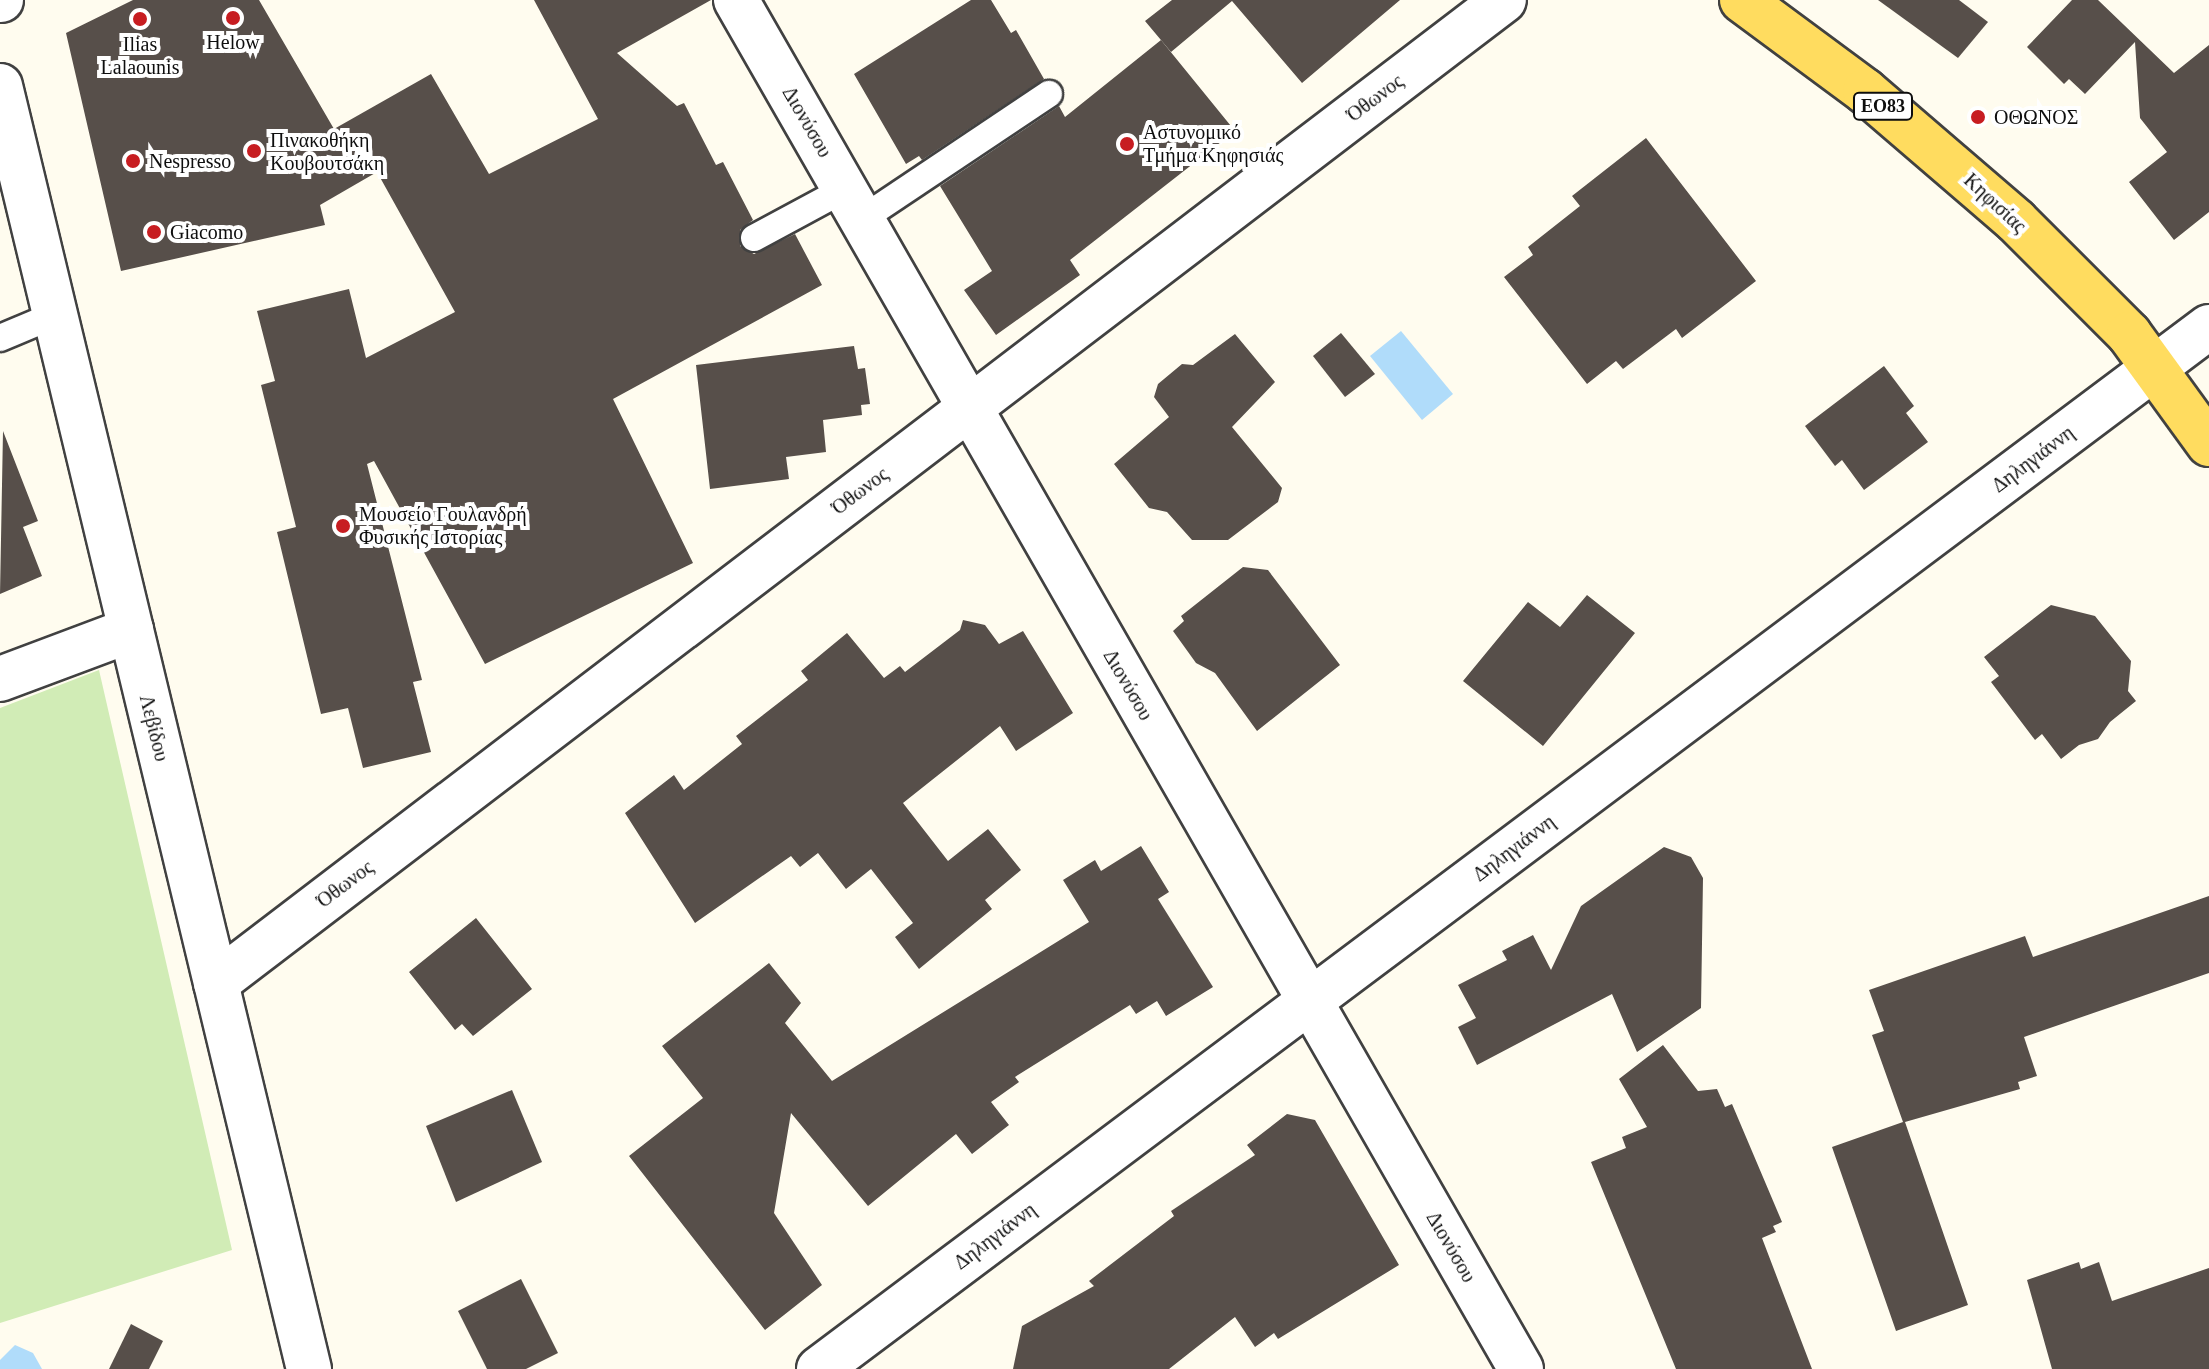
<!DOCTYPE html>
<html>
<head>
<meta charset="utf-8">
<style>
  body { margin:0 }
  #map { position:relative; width:2209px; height:1369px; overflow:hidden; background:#fffcef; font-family:Georgia,serif }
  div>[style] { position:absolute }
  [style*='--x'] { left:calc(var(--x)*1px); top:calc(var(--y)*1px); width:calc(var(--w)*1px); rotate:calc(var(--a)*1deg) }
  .green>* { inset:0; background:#d1ecb6 }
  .water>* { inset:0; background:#b0dcfa }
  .building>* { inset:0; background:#574f4a }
  .roads { filter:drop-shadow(2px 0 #414141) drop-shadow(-2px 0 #414141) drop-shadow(0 2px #414141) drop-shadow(0 -2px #414141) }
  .service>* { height:26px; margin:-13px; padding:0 13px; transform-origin:13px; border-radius:13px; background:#fff }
  .minor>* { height:44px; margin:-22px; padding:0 22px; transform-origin:22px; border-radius:22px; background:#fff }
  .tertiary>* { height:44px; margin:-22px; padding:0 22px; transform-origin:22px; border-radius:22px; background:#fff }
  .primary>* { height:44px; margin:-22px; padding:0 22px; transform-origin:22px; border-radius:22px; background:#ffdc5f }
  .dots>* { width:22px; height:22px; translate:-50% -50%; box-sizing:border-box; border:4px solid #fff; border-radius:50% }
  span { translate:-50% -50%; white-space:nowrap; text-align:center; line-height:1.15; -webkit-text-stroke:8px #fff; paint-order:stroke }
  .shield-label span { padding:2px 6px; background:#fff; border:2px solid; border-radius:6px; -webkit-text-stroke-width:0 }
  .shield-label { font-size:18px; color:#0e0e0e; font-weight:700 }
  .poi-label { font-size:20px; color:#0e0e0e }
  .left { translate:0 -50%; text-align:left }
  .street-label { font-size:20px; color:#0e0e0e }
</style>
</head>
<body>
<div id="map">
  <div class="green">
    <div style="clip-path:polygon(99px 670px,232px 1250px,0 1323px,0 708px)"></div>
  </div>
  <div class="water">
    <div style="clip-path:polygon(1401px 331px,1453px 394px,1422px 420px,1370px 356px)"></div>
    <div style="clip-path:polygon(15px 1345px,33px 1353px,42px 1369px,0 1369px,0 1360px)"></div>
  </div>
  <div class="building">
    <div style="clip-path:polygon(133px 0,259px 0,334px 129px,431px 74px,489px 174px,598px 119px,534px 0,711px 0,617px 53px,677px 106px,684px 103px,716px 165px,723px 162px,753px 220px,740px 230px,740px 246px,754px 254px,795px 234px,822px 285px,613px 399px,693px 563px,485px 664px,374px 461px,367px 464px,422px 680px,413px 682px,431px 752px,363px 768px,348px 708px,321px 714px,277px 532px,296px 527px,261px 385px,275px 381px,257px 311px,349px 289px,366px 358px,455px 312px,377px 172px,320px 205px,325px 225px,121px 271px,66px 33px)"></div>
    <div style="clip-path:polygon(971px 0,991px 0,1011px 33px,1016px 30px,1044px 79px,922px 160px,919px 156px,906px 164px,854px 74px)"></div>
    <div style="clip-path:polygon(1172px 0,1400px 0,1302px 83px,1232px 1px,1171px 52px,1145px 21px)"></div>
    <div style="clip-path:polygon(1878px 0,1959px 0,1988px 22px,1958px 58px)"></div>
    <div style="clip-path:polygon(2072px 0,2098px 0,2174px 73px,2209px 45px,2209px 212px,2174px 240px,2129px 182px,2167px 152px,2140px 118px,2135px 42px,2085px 94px,2069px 79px,2064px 84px,2027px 47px)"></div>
    <div style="clip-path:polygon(1161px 40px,1235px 131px,1070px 260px,1080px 275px,996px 335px,964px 290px,992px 271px,940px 186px,1059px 106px,1065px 117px)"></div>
    <div style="clip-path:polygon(1646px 138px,1756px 281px,1682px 338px,1676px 329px,1623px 369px,1616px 361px,1587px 384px,1504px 277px,1533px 255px,1528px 247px,1580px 206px,1572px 196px)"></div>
    <div style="clip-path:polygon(1341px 333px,1375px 374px,1345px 397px,1313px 356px)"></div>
    <div style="clip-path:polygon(1235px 334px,1275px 382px,1232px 427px,1282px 488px,1278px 502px,1228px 540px,1192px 540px,1167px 512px,1149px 508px,1114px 464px,1169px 417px,1154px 397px,1158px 384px,1182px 364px,1193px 365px)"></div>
    <div style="clip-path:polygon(854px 346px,858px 369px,865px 368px,870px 404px,861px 405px,862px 415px,823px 420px,826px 452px,786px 457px,789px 479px,710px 489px,696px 365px)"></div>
    <div style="clip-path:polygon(1884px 366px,1914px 406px,1906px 413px,1928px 442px,1864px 490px,1842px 460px,1835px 466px,1805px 426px)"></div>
    <div style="clip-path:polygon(3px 431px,38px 521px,23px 527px,42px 576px,0 594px)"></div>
    <div style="clip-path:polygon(1243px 567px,1268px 570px,1340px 665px,1257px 731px,1215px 673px,1196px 663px,1173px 631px,1184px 621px,1181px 616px)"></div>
    <div style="clip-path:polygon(1587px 595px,1635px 633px,1543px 746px,1463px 681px,1528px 602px,1560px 627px)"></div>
    <div style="clip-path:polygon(2051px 605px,2095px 616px,2131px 661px,2128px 691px,2136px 701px,2110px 722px,2098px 739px,2079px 745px,2061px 759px,2042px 734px,2035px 740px,1991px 682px,1999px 676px,1984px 657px)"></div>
    <div style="clip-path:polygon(963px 620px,985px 625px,999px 644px,1023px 631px,1073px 713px,1016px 751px,1000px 726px,903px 803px,948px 861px,988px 829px,1021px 870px,985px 900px,992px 909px,919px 969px,895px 937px,913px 923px,871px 869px,846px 889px,818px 853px,800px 867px,791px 856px,695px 923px,625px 813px,674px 775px,684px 790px,742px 744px,736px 736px,808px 680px,801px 671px,847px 633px,884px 678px,900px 666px,905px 672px,960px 630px)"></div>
    <div style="clip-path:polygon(1141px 846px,1169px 892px,1158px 899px,1213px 987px,1166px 1016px,1157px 1001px,1136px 1014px,1130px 1005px,1015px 1077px,1019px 1082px,991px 1102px,1009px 1125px,972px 1154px,956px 1134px,868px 1206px,791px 1113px,774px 1213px,822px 1285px,765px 1330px,629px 1156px,703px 1098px,662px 1046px,769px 963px,801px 1003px,785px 1023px,832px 1081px,1089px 922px,1063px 880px,1095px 860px,1101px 871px)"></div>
    <div style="clip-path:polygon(1664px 847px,1691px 857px,1703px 878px,1701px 1008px,1637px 1052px,1612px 994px,1477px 1065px,1458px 1027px,1476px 1018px,1458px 985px,1507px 960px,1502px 951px,1533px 935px,1551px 970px,1581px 906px)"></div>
    <div style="clip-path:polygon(2209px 896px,2209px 973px,2024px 1037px,2037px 1076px,2018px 1082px,2020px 1089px,1905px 1122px,1968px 1305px,1896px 1331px,1832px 1147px,1903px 1122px,1872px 1035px,1884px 1031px,1869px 990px,2025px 936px,2033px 957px)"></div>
    <div style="clip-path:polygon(476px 918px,532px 989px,473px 1036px,462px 1024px,455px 1030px,409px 972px)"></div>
    <div style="clip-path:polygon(1663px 1045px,1698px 1091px,1717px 1089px,1725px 1107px,1732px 1104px,1782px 1222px,1773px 1226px,1776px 1232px,1762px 1238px,1812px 1369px,1676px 1369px,1591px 1162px,1626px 1148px,1622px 1137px,1647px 1127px,1619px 1079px)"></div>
    <div style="clip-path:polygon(512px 1090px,542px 1162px,456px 1202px,426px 1126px)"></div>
    <div style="clip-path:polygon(1287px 1114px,1315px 1120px,1399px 1265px,1278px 1339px,1274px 1333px,1255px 1347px,1235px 1317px,1169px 1369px,1013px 1369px,1022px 1326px,1094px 1286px,1089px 1281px,1174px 1216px,1171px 1211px,1255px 1155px,1247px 1145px)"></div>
    <div style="clip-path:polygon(2079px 1262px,2081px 1269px,2099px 1262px,2112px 1301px,2209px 1268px,2209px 1369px,2052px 1369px,2027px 1280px)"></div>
    <div style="clip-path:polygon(521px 1279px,558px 1353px,526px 1369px,487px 1369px,458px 1311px)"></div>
    <div style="clip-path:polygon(131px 1324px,163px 1341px,149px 1369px,109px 1369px)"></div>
  </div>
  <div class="roads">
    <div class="service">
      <div style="--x:862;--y:219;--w:225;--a:-33.8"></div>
      <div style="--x:754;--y:238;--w:103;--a:-28.3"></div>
      <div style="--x:0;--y:338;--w:60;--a:-22.7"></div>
    </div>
    <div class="minor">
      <div style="--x:0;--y:0;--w:1;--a:0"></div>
      <div style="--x:736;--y:0;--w:1578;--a:60.17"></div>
      <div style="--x:0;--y:679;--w:140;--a:-20.5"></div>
    </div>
    <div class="tertiary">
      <div style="--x:0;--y:86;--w:1320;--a:76.46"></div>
      <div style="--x:216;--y:983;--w:1620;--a:-37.35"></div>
      <div style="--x:819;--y:1369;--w:1737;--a:-36.86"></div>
    </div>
    <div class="primary">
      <div style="--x:1742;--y:0;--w:153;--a:36.5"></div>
      <div style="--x:1865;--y:91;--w:199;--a:40.7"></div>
      <div style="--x:2016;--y:221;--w:160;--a:45"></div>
      <div style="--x:2129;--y:334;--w:136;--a:54"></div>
    </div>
  </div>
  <div class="dots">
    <div style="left:233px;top:18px;background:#c71d21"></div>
    <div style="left:140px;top:19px;background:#c71d21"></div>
    <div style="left:1978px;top:117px;background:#c71d21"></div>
    <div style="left:1127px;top:144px;background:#c71d21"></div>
    <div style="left:254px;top:151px;background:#c71d21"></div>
    <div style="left:133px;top:161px;background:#c71d21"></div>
    <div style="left:154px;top:232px;background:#c71d21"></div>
    <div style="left:343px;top:526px;background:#c71d21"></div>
  </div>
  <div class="shield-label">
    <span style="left:1883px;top:106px">ΕΟ83</span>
  </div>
  <div class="poi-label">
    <span style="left:233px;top:42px">Helow</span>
    <span style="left:140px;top:56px">Ilias<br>Lalaounis</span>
    <span class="left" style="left:1994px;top:117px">ΟΘΩΝΟΣ</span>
    <span class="left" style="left:1143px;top:144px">Αστυνομικό<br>Τμήμα Κηφησιάς</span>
    <span class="left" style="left:270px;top:152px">Πινακοθήκη<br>Κουβουτσάκη</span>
    <span class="left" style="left:149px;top:161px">Nespresso</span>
    <span class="left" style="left:170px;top:232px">Giacomo</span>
    <span class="left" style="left:359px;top:526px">Μουσείο Γουλανδρή<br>Φυσικής Ιστορίας</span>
  </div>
  <div class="street-label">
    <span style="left:1375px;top:98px;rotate:-37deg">Όθωνος</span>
    <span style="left:807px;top:122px;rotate:60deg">Διονύσου</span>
    <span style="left:1995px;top:203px;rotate:43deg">Κηφισίας</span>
    <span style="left:2033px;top:459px;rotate:-37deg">Δηληγιάννη</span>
    <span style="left:860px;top:491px;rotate:-37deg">Όθωνος</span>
    <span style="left:1128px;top:685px;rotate:60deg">Διονύσου</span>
    <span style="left:154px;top:728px;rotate:76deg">Λεβίδου</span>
    <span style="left:1514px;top:848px;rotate:-37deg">Δηληγιάννη</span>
    <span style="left:345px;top:884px;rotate:-37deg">Όθωνος</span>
    <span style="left:995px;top:1236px;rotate:-37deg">Δηληγιάννη</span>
    <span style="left:1451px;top:1247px;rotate:60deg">Διονύσου</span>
  </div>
</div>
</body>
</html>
